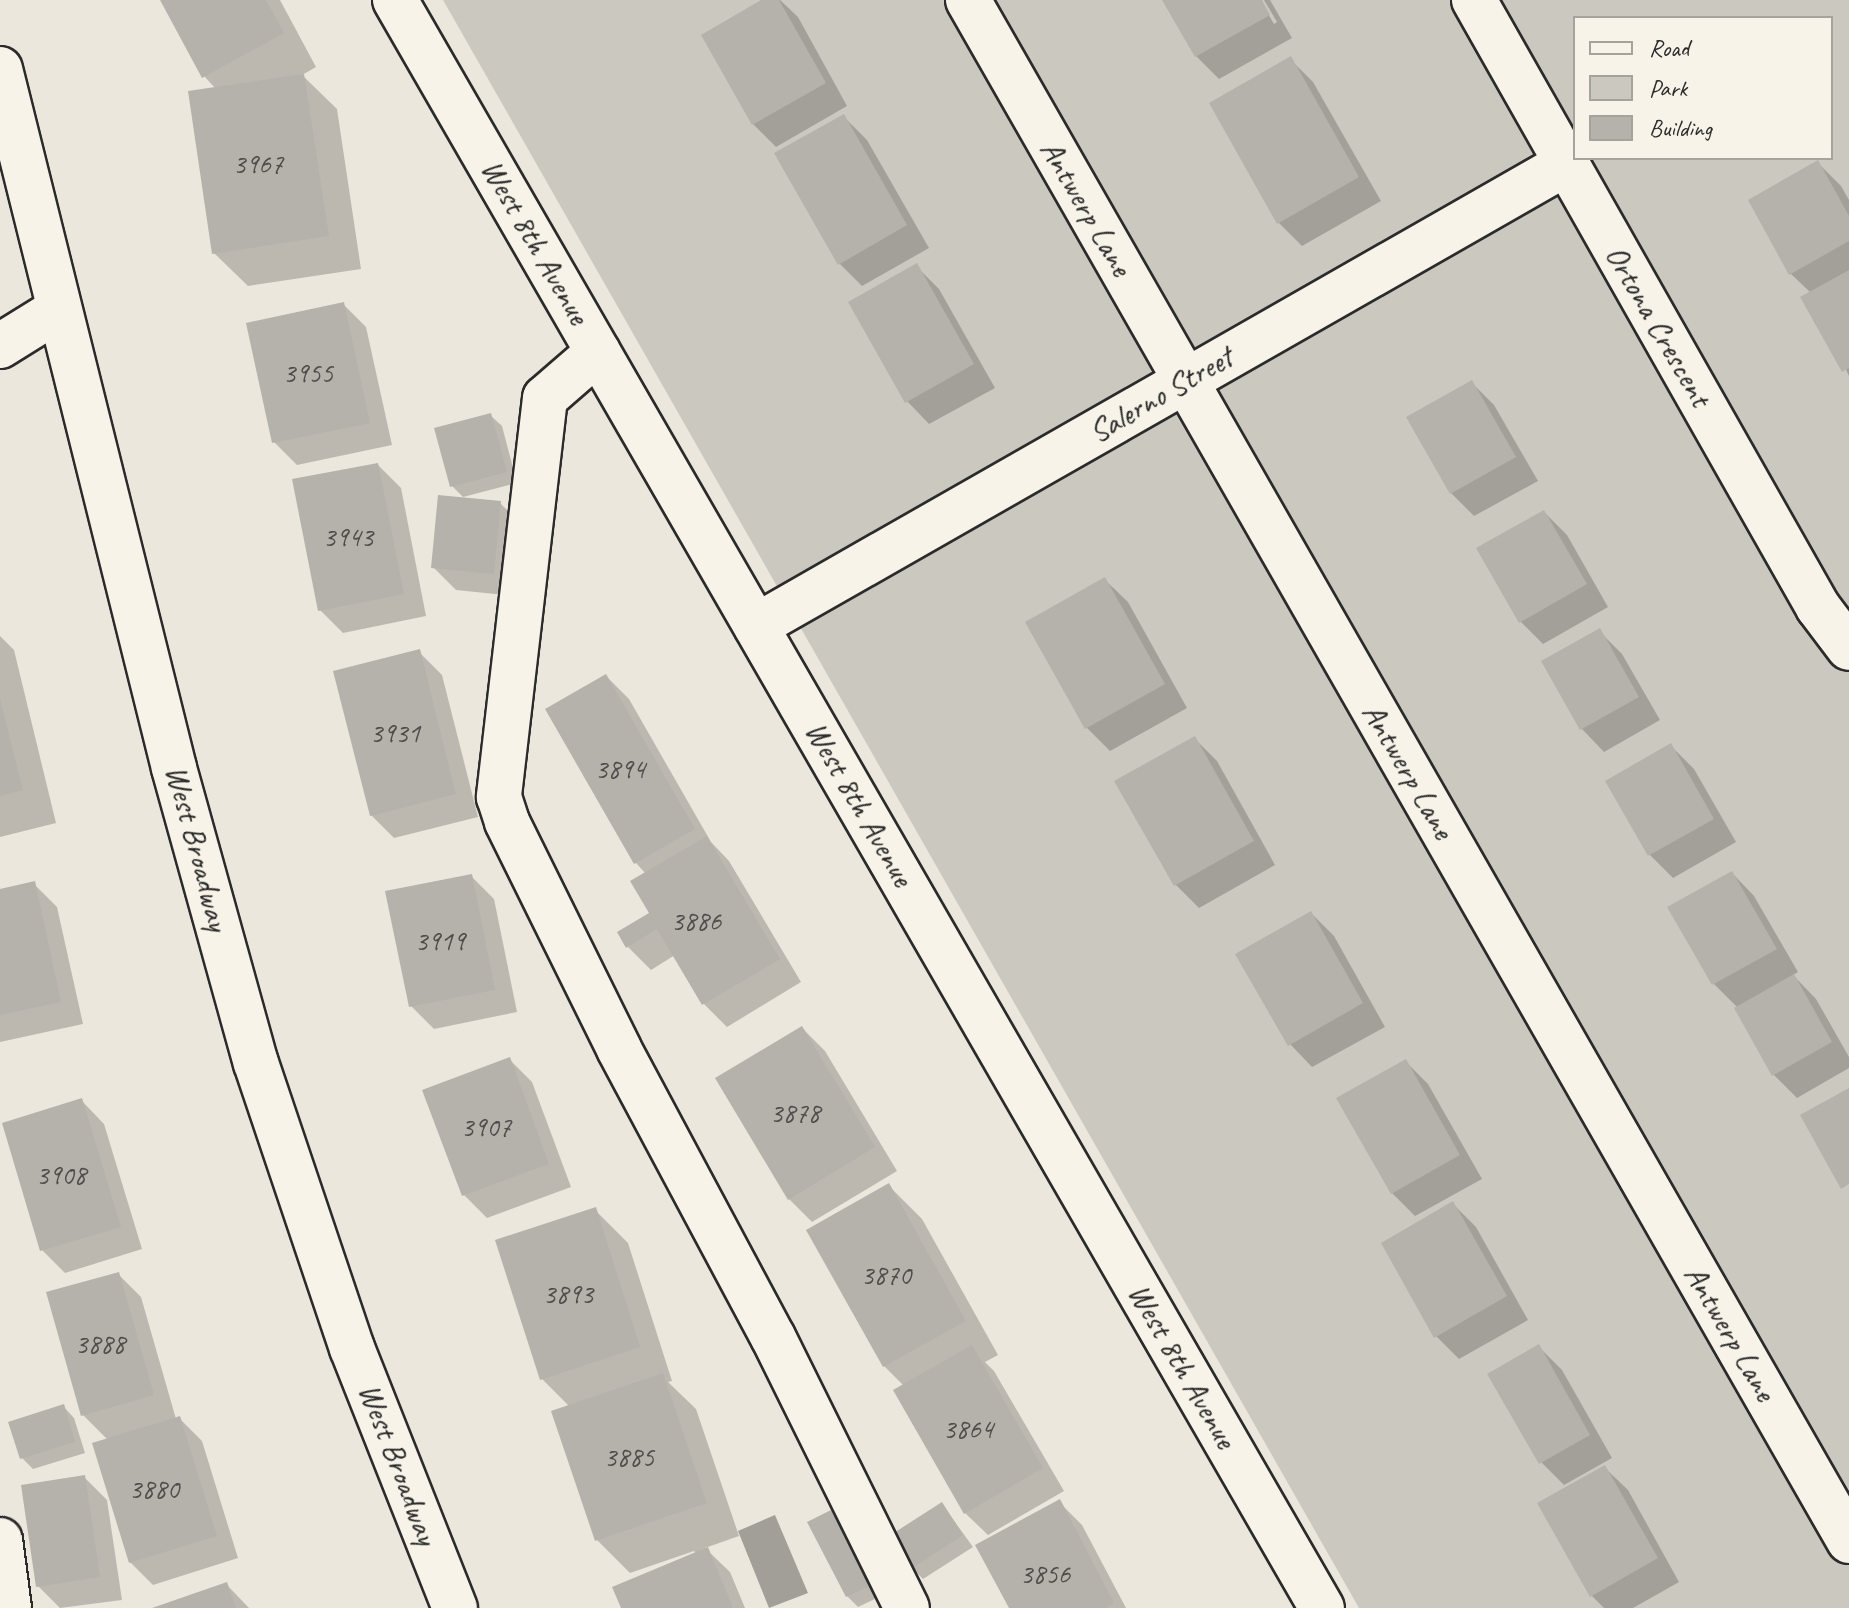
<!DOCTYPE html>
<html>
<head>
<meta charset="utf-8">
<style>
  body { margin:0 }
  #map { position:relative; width:1849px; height:1608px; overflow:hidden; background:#ebe7dd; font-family:Caveat,sans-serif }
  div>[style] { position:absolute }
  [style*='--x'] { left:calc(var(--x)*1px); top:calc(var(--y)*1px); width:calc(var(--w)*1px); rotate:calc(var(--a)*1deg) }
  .green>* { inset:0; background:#cbc8bf }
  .water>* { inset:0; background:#a29f98 }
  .shadow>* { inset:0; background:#0003 }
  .building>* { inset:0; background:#b5b2ab }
  .roads { filter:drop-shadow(2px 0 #2b2b2b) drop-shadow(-2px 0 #2b2b2b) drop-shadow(0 2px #2b2b2b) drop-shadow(0 -2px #2b2b2b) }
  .minor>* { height:44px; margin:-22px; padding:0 22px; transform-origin:22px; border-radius:22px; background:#f7f3e8 }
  span { translate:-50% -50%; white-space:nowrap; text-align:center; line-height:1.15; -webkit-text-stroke:6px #f7f3e8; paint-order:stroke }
  .number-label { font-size:28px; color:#4e4d4b }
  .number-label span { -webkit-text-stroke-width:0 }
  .street-label { font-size:32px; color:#2b2b2b }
  .legend { position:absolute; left:1573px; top:16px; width:260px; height:144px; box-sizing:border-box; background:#f7f3e8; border:2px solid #a5a39c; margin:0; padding:10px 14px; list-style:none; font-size:24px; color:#2b2b2b }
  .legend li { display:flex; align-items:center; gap:16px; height:40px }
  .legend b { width:40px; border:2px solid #a5a39c }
</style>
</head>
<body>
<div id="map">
  <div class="green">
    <div style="clip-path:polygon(evenodd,443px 0,1849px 0,1849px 1608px,1359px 1608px,443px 0,1575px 18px,1831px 18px,1831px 158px,1575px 158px,1575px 18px)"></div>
  </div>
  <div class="water">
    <div style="clip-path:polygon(775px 1515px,808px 1593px,769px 1608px,738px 1531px)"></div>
  </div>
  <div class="shadow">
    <div style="clip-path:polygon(163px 0,280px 0,316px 67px,302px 75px,337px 109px,361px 269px,248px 286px,214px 253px,216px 89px,204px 76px)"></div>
    <div style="clip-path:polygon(765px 0,780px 0,798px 17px,847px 106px,776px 147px,753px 124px)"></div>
    <div style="clip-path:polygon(1165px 0,1260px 0,1274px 24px,1277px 22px,1264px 0,1270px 0,1292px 38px,1219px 79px,1196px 56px)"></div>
    <div style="clip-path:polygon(1290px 59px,1313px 82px,1381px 201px,1302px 246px,1279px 223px)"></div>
    <div style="clip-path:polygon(844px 117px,867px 140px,929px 248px,862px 286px,839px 263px)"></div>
    <div style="clip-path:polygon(1818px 163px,1841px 186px,1849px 200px,1849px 376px,1811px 293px,1791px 274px)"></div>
    <div style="clip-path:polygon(916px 266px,939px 289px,995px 388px,929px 424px,907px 401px)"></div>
    <div style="clip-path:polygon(343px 304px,366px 327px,392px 445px,297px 465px,274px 442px)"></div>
    <div style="clip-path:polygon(1471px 382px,1494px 405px,1538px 481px,1474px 516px,1451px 493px)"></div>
    <div style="clip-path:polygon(490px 415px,502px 426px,517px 483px,463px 497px,452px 486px)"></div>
    <div style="clip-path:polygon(378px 465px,401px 488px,426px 616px,343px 633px,320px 610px)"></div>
    <div style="clip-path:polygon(500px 503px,523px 526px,516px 596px,456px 590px,433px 567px)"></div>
    <div style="clip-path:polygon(1544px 512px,1567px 535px,1608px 607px,1543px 644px,1520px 621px)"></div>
    <div style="clip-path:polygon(1105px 580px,1128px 602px,1187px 708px,1110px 751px,1087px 728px,1028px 623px)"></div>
    <div style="clip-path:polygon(1599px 631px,1622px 654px,1660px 720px,1604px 752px,1582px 729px)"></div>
    <div style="clip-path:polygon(0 636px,14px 650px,56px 823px,0 837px)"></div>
    <div style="clip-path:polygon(419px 652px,442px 675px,478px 817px,394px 838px,371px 815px)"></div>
    <div style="clip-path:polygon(606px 676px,629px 699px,711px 842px,729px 861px,801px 982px,727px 1027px,704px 1004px,675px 955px,651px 970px,628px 947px,652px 914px,646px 874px,636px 863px,548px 709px)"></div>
    <div style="clip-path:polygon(1194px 738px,1217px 761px,1275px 865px,1199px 908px,1176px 885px)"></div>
    <div style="clip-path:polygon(1671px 746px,1694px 769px,1736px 842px,1673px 878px,1650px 855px,1608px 782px)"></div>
    <div style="clip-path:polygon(1732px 873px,1754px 896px,1798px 972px,1793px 975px,1816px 999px,1849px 1057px,1849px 1068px,1797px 1098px,1774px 1075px,1738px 1008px,1714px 984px,1670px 908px)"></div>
    <div style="clip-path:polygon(471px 876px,494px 899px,517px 1012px,434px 1029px,411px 1006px)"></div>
    <div style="clip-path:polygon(34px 884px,57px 907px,83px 1024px,0 1042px,0 891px)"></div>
    <div style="clip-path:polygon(1311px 913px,1334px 936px,1385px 1027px,1312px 1067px,1290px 1044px)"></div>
    <div style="clip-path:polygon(802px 1028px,825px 1051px,897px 1171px,812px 1222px,789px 1199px)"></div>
    <div style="clip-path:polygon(509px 1059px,532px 1082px,571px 1187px,487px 1218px,464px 1195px)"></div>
    <div style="clip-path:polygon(1405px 1061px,1428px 1084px,1482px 1179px,1415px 1216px,1392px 1193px)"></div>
    <div style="clip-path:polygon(82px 1101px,104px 1124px,142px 1249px,65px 1273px,42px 1250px)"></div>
    <div style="clip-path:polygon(888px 1185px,922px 1219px,998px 1355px,985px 1362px,994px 1371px,1064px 1491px,988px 1535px,965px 1513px,904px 1386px,884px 1366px)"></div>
    <div style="clip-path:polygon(1453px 1204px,1476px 1227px,1528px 1320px,1459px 1359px,1436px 1336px)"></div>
    <div style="clip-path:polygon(595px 1210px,628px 1243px,672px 1381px,668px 1382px,696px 1409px,739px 1536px,705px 1548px,730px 1572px,745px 1608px,623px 1608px,696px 1554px,694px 1551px,630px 1573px,597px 1540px,570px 1407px,542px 1379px)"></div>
    <div style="clip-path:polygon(118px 1274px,141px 1297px,176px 1419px,179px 1418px,202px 1441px,238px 1558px,153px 1585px,130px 1562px,108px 1440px,83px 1415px)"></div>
    <div style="clip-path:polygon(1539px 1347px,1562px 1370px,1612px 1458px,1564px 1485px,1541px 1462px)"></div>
    <div style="clip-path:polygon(63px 1406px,74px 1418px,85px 1453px,33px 1469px,22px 1458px)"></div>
    <div style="clip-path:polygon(1605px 1468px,1628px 1490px,1679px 1582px,1633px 1608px,1604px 1608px,1592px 1596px)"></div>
    <div style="clip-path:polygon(84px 1477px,107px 1500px,122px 1600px,60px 1608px,38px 1586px)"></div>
    <div style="clip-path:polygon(1059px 1502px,1082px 1525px,1126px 1608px,1011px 1608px)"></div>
    <div style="clip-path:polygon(942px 1504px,973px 1547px,923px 1579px,912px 1568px)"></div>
    <div style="clip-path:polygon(831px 1512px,842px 1523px,879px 1597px,858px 1607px,847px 1596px)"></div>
    <div style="clip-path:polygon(226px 1584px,249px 1608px,157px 1608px)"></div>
  </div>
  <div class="building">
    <div style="clip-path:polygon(160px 0,266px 0,284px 33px,202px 78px)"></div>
    <div style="clip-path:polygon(761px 0,779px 0,826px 83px,752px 125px,701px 35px)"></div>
    <div style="clip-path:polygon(1162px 0,1262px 0,1270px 15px,1195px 57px)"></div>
    <div style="clip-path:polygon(1291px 56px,1359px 177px,1277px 224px,1209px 103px)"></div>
    <div style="clip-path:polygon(304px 74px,329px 236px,212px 254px,188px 91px)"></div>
    <div style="clip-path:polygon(844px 114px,907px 225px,838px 265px,774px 153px)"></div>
    <div style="clip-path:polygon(1818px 160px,1849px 216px,1849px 241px,1789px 275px,1748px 200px)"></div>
    <div style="clip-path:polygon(917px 263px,974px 364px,905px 403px,848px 302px)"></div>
    <div style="clip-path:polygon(1849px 270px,1849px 368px,1842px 372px,1800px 297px)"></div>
    <div style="clip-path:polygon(344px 302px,370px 423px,272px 443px,246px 323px)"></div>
    <div style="clip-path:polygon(1472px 380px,1516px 457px,1450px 494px,1406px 417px)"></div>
    <div style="clip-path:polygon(491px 413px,507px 472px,450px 487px,434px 428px)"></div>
    <div style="clip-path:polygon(378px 463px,404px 594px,318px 611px,292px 479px)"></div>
    <div style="clip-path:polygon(438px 495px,501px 501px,494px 574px,431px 568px)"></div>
    <div style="clip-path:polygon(1544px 510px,1587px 584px,1519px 623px,1476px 548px)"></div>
    <div style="clip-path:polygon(1105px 577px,1165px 684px,1085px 729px,1025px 622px)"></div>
    <div style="clip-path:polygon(1600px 628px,1639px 697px,1580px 730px,1541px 661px)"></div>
    <div style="clip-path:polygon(420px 649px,456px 794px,370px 816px,333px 671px)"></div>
    <div style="clip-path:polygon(606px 674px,695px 829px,634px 864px,545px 709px)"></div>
    <div style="clip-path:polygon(0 698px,23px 790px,0 796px)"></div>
    <div style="clip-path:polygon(1195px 736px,1254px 841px,1174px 886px,1114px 781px)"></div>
    <div style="clip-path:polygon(1671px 743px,1714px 819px,1648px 856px,1605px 781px)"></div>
    <div style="clip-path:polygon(707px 836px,780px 959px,702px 1005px,657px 929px,626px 948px,617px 932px,649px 913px,630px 881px)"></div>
    <div style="clip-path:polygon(1732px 871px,1777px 949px,1712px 985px,1667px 907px)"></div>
    <div style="clip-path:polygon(472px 874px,495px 990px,409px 1007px,385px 891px)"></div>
    <div style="clip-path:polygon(35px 881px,61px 1002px,0 1015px,0 889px)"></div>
    <div style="clip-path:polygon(1311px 911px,1363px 1003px,1288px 1046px,1235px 954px)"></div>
    <div style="clip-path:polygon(1794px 974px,1832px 1042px,1772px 1076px,1734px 1008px)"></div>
    <div style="clip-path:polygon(802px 1026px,875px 1147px,788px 1200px,715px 1078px)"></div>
    <div style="clip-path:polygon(510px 1057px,549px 1164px,462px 1196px,422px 1090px)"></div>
    <div style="clip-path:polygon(1406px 1059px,1460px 1155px,1391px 1194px,1336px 1098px)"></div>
    <div style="clip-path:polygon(1849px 1088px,1849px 1184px,1841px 1189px,1800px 1115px)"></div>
    <div style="clip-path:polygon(82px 1098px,121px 1227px,40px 1251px,2px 1123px)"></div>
    <div style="clip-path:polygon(889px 1183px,966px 1321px,883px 1367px,806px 1230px)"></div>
    <div style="clip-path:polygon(1453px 1201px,1507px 1296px,1434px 1338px,1381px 1243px)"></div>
    <div style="clip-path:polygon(596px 1207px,640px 1347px,540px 1380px,495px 1240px)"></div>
    <div style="clip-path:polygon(119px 1272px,154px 1395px,81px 1416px,46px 1292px)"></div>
    <div style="clip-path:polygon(1539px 1344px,1590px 1435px,1539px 1464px,1487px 1374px)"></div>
    <div style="clip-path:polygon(972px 1345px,1043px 1468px,964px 1514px,893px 1390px)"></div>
    <div style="clip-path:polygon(663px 1373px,707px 1503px,595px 1541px,551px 1411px)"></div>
    <div style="clip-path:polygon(64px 1404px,75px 1442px,20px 1459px,8px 1422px)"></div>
    <div style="clip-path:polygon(180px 1416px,217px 1536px,129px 1563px,92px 1443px)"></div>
    <div style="clip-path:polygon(1605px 1465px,1658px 1558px,1590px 1597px,1537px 1503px)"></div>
    <div style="clip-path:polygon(85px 1475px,100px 1577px,36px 1587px,21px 1485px)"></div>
    <div style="clip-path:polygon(1060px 1499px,1114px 1603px,1106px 1608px,1009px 1608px,975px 1545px)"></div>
    <div style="clip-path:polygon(942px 1502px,963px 1535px,911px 1569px,889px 1536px)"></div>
    <div style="clip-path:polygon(831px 1510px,869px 1586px,846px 1597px,807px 1522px)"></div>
    <div style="clip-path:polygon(708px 1547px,733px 1608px,621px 1608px,612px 1587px)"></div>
    <div style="clip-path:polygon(227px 1582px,236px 1608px,152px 1608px)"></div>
  </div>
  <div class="roads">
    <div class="minor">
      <div style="--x:395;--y:0;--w:1856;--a:60.04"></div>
      <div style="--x:968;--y:0;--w:1775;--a:60.24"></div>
      <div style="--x:1474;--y:0;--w:698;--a:60.46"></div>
      <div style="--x:1818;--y:607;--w:51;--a:52.9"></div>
      <div style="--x:0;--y:69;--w:720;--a:76.02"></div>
      <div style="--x:174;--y:768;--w:306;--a:74.5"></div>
      <div style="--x:256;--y:1063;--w:301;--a:71.4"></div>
      <div style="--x:352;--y:1348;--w:280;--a:68.4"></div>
      <div style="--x:0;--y:346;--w:68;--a:-31.8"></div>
      <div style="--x:598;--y:352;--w:70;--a:139"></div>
      <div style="--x:545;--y:398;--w:402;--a:96.6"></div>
      <div style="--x:499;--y:797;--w:26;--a:72"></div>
      <div style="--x:507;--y:822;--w:253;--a:63.7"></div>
      <div style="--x:619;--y:1049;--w:327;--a:61.9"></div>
      <div style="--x:773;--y:1337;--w:302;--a:63.7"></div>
      <div style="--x:756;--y:626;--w:932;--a:-29.7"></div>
      <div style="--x:0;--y:1540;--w:69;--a:82.5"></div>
    </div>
  </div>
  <div class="number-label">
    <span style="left:258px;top:164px">3967</span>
    <span style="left:308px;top:373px">3955</span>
    <span style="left:348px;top:537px">3943</span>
    <span style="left:395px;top:733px">3931</span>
    <span style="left:620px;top:769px">3894</span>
    <span style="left:696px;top:921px">3886</span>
    <span style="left:440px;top:941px">3919</span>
    <span style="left:795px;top:1113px">3878</span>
    <span style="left:486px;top:1127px">3907</span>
    <span style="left:61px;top:1175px">3908</span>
    <span style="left:886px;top:1275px">3870</span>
    <span style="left:568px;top:1294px">3893</span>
    <span style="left:100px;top:1344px">3888</span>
    <span style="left:968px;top:1429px">3864</span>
    <span style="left:629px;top:1457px">3885</span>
    <span style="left:154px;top:1489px">3880</span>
    <span style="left:1045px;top:1574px">3856</span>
  </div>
  <div class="street-label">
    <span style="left:1086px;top:208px;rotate:60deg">Antwerp Lane</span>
    <span style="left:535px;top:242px;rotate:60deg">West 8th Avenue</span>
    <span style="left:1658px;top:326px;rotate:60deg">Ortona Crescent</span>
    <span style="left:1161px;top:395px;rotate:-30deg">Salerno Street</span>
    <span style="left:1408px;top:771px;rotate:60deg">Antwerp Lane</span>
    <span style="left:859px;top:804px;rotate:60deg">West 8th Avenue</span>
    <span style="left:197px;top:848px;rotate:75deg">West Broadway</span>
    <span style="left:1730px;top:1333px;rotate:60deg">Antwerp Lane</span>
    <span style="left:1182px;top:1366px;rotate:60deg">West 8th Avenue</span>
    <span style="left:398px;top:1464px;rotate:69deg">West Broadway</span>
  </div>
  <ul class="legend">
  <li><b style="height:10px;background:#f7f3e8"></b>Road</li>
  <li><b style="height:22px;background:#cbc8bf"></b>Park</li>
  <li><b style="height:22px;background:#b5b2ab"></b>Building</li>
  </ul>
</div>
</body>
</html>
